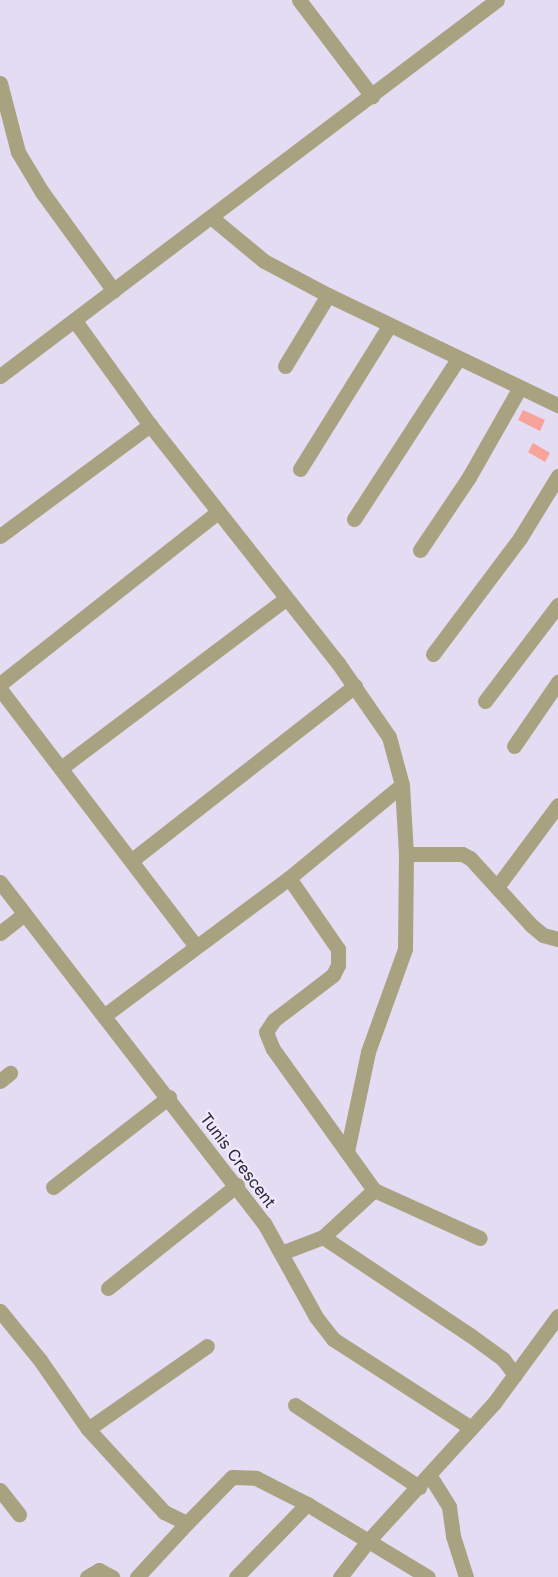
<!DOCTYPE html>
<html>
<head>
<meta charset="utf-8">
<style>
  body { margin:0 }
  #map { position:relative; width:558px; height:1577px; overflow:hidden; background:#e3dcf2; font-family:Inter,sans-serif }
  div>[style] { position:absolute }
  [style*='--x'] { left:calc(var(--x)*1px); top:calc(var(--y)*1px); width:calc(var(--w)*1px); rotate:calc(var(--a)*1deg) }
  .building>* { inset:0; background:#f8a399 }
  .minor>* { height:15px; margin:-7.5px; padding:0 7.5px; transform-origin:7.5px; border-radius:7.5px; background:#a9a281 }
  span { translate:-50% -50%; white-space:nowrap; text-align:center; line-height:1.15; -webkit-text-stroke:4.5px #f0e9ff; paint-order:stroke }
  .street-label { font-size:16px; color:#27252d }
</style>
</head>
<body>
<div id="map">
  <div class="building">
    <div style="clip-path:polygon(523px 410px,545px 420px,540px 431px,518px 420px)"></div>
    <div style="clip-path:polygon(533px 443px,550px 453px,545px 462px,528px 452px)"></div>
  </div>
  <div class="minor">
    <div style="--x:299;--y:0;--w:121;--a:52.8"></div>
    <div style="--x:0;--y:83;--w:71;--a:75.4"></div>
    <div style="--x:18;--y:152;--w:47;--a:59"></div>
    <div style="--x:42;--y:192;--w:122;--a:54"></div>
    <div style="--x:212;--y:218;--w:67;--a:39.6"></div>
    <div style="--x:264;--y:261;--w:72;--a:28"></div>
    <div style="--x:328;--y:295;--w:255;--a:25.6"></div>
    <div style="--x:75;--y:321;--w:128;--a:54.2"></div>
    <div style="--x:150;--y:425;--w:303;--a:51.7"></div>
    <div style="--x:338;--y:663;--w:90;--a:55.4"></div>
    <div style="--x:389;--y:737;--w:50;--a:74.8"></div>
    <div style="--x:402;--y:785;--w:69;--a:86.7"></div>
    <div style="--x:406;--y:854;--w:95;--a:90.6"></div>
    <div style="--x:405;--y:949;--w:109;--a:109.8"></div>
    <div style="--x:368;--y:1052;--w:102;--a:101.9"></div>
    <div style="--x:285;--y:366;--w:83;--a:-58.8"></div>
    <div style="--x:0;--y:376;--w:623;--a:-37.11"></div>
    <div style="--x:300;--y:469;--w:168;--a:-58.1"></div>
    <div style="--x:354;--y:519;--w:191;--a:-57"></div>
    <div style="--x:0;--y:536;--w:187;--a:-36.5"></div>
    <div style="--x:420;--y:550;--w:88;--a:-56.1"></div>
    <div style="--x:469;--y:477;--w:101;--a:-60.4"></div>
    <div style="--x:433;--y:654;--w:145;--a:-53.1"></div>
    <div style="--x:520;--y:538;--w:73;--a:-58.5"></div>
    <div style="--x:0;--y:684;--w:278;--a:-38.3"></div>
    <div style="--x:0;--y:689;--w:323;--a:52.7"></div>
    <div style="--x:485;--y:701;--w:121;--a:-52.8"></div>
    <div style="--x:514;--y:746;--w:78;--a:-55.5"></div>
    <div style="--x:61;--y:768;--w:281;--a:-37"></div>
    <div style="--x:406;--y:854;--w:56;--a:0"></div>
    <div style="--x:462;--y:854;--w:9;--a:27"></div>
    <div style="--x:470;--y:858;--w:91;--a:47.7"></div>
    <div style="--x:531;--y:925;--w:16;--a:40"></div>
    <div style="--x:543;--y:935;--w:16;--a:15"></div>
    <div style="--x:132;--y:860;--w:283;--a:-38"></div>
    <div style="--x:289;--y:878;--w:86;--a:55.4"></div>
    <div style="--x:338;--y:949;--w:16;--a:90"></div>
    <div style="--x:338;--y:965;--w:11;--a:117"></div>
    <div style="--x:333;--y:975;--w:74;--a:142.7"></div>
    <div style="--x:274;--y:1020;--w:14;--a:124"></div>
    <div style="--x:266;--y:1032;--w:18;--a:68"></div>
    <div style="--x:273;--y:1049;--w:173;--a:54.4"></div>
    <div style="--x:374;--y:1190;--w:116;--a:24.4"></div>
    <div style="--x:0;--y:882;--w:431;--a:52.3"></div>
    <div style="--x:264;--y:1223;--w:107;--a:61"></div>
    <div style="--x:316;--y:1317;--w:28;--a:52"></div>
    <div style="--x:333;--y:1339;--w:164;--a:32.8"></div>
    <div style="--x:497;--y:887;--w:102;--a:-53.4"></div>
    <div style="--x:0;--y:933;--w:31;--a:-38"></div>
    <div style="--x:105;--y:1015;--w:229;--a:-36.7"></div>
    <div style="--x:289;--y:878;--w:146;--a:-39.5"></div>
    <div style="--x:0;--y:1081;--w:13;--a:-39"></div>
    <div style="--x:53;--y:1187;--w:147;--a:-37.8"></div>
    <div style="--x:323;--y:1237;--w:177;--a:33.7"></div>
    <div style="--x:470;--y:1335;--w:41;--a:36"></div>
    <div style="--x:503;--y:1359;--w:20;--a:53"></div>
    <div style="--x:281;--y:1253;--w:45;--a:-20.9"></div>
    <div style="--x:323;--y:1237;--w:69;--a:-42.7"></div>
    <div style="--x:108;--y:1288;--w:165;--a:-38.6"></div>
    <div style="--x:0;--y:1311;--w:63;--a:50.8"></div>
    <div style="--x:40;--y:1360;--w:84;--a:55.2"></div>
    <div style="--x:88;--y:1429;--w:113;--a:47.5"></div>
    <div style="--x:164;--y:1512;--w:25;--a:26"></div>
    <div style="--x:187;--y:1523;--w:64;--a:-45.6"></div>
    <div style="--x:232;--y:1477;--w:24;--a:2"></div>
    <div style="--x:256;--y:1478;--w:57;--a:27"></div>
    <div style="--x:307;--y:1504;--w:141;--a:31.1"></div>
    <div style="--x:295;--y:1405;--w:149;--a:33.5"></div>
    <div style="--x:88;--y:1429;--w:145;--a:-34.9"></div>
    <div style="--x:430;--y:1476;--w:36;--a:58"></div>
    <div style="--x:449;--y:1507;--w:29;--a:82"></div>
    <div style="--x:453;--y:1536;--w:43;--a:72.4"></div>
    <div style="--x:0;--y:1490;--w:31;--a:52"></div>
    <div style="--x:87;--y:1577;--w:14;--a:-30"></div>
    <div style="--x:99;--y:1570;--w:15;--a:28"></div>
    <div style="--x:137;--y:1577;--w:74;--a:-47.2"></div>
    <div style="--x:236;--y:1577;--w:102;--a:-45.8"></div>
    <div style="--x:340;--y:1577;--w:46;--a:-52.1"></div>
    <div style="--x:368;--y:1541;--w:187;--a:-47.6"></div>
    <div style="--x:494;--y:1403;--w:108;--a:-53.7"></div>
  </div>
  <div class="street-label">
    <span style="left:238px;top:1160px;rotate:53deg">Tunis Crescent</span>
  </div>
</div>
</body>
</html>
